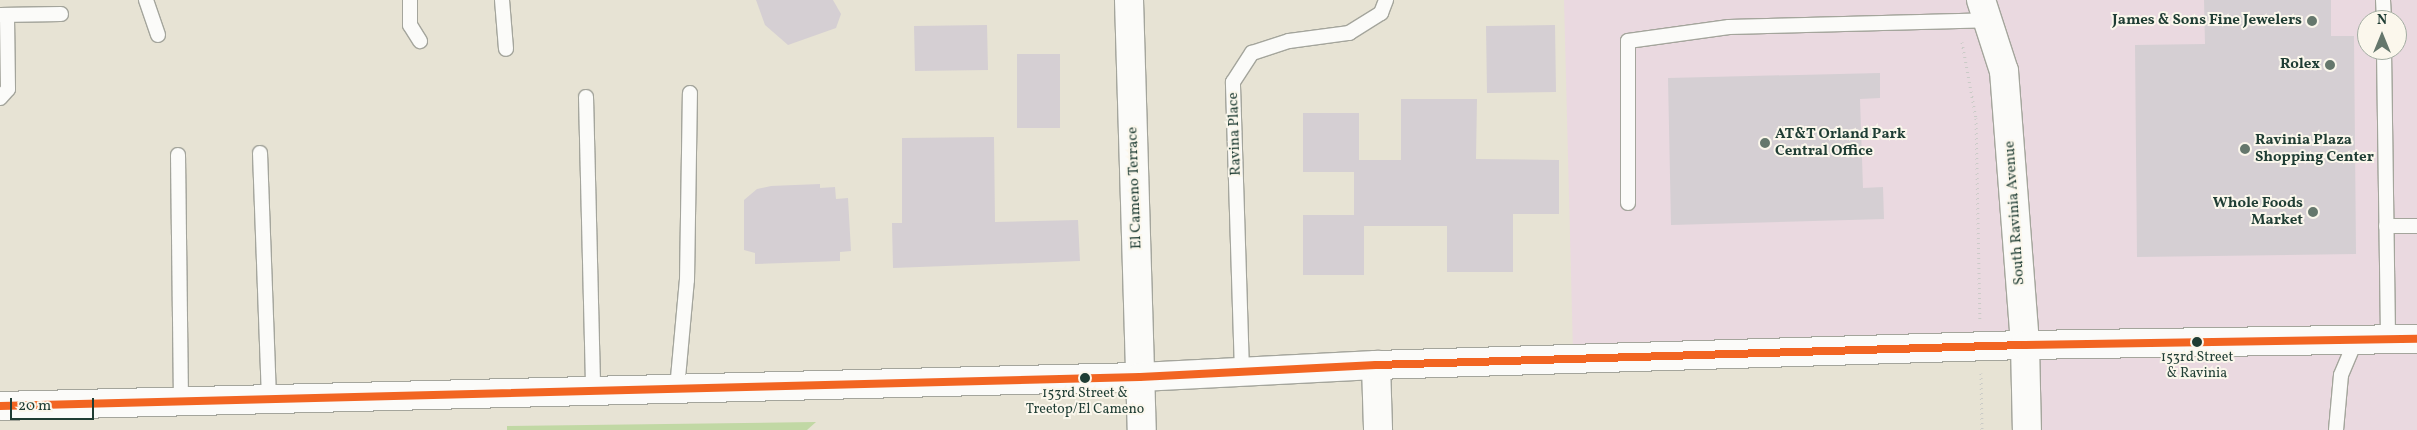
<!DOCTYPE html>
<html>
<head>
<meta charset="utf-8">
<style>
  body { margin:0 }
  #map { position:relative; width:2417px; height:430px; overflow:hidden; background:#e7e3d4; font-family:Vollkorn,serif }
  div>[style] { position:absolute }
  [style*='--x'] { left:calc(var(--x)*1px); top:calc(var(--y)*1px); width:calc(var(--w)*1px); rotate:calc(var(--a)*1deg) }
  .built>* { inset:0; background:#ead9e0 }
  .green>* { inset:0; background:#c1d8a4 }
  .building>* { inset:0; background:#d5cfd3 }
  .path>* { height:3px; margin-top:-1.5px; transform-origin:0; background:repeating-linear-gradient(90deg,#cacbc7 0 1px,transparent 0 5px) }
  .roads { filter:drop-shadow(1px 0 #a4a59c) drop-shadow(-1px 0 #a4a59c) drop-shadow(0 1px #a4a59c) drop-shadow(0 -1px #a4a59c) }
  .lane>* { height:14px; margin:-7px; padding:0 7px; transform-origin:7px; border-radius:7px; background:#fbfbf9 }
  .street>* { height:28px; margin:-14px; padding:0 14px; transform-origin:14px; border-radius:14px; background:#fbfbf9 }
  .secondary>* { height:28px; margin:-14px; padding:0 14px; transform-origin:14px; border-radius:14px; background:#fbfbf9 }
  .bus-1>* { height:8px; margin:-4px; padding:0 4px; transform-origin:4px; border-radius:4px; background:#f26522 }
  .dots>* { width:14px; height:14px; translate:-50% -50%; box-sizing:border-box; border:2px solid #fbf7ec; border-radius:50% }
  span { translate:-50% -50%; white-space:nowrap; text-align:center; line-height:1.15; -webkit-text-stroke:4px #fbf7ec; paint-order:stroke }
  .bus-label { font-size:14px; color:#1f3d34 }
  .poi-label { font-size:15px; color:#1f3d34; font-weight:700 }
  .right { translate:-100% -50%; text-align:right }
  .left { translate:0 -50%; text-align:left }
  .street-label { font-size:15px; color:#1f3d34 }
  .north { position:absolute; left:2357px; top:10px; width:50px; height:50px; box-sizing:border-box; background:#fbf7ec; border:1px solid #a3ada2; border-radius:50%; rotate:0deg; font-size:14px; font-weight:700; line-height:20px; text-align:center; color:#1f3d34 }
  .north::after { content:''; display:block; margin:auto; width:18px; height:22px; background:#65776c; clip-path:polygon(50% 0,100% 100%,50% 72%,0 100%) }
  .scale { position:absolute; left:10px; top:398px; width:84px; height:22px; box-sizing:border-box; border:2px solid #1f3d34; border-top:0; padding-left:6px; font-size:15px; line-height:18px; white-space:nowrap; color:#1f3d34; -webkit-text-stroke:4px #fbf7ec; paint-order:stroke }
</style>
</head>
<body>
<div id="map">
  <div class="built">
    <div style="clip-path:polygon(1564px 0,1974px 0,1998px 70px,2014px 336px,1573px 352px)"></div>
    <div style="clip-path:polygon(evenodd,1987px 0,2417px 0,2417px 331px,2030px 339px,1987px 0,2367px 20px,2397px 20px,2397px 50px,2367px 50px,2367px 20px)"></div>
    <div style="clip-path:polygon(2417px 349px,2417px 430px,2038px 430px,2036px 355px)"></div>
  </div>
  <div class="green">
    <div style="clip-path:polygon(816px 422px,807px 430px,507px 430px,507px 426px)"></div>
  </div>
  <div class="building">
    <div style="clip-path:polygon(756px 0,833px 0,841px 14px,836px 28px,788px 45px,765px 25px)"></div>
    <div style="clip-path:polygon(2204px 0,2331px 0,2331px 36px,2354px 36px,2356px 254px,2137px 257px,2135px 45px,2205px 44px)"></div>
    <div style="clip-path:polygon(987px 25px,988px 70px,915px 71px,914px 26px)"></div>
    <div style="clip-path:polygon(1555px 25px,1556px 92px,1487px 93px,1486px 26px)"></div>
    <div style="clip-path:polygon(1017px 54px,1060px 54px,1060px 128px,1017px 128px)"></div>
    <div style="clip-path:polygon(1880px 73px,1880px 98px,1860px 99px,1863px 188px,1883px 187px,1884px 219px,1671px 225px,1668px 78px)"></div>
    <div style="clip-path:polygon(1401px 99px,1477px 99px,1476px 159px,1559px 160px,1559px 214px,1513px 214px,1513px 272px,1447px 272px,1447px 226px,1364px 226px,1364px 275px,1303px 275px,1303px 215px,1354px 215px,1354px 172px,1303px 172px,1303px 113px,1359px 113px,1359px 160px,1401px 160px)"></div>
    <div style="clip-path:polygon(994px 137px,995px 222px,1078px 220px,1080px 261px,893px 268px,892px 223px,902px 223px,902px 138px)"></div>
    <div style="clip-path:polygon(820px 184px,820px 188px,835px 187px,836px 199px,848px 198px,851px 251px,840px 252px,840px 261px,755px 264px,755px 253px,744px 250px,744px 200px,757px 189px,771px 186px)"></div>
  </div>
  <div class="path">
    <div style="--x:1962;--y:42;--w:77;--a:79.6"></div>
    <div style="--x:1976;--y:118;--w:201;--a:88.9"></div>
    <div style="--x:1981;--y:373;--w:57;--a:89"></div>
  </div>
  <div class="roads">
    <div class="lane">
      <div style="--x:146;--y:0;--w:37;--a:71"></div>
      <div style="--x:410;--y:0;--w:25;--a:90"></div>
      <div style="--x:410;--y:25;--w:19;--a:58"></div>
      <div style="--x:502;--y:0;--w:49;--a:85.3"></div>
      <div style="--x:2383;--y:0;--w:20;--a:87"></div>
      <div style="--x:0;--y:15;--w:61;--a:-0.9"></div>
      <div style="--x:2384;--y:50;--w:290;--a:89.2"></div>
      <div style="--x:586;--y:97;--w:294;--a:88.6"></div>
      <div style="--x:0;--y:98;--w:12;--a:-48"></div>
      <div style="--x:8;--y:89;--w:74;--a:-90.8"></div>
      <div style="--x:260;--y:153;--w:246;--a:87.9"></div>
      <div style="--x:178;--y:155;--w:246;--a:89.3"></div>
      <div style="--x:1628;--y:203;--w:162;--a:-90"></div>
      <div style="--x:1628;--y:41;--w:102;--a:-7.9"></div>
      <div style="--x:1729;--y:27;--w:259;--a:-1.5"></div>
      <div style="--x:2386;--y:226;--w:31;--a:0"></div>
      <div style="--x:1242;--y:372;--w:290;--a:-91.8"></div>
      <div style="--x:1233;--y:82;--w:35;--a:-57"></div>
      <div style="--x:1252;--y:53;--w:39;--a:-18"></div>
      <div style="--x:1289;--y:41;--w:61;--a:-7.6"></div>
      <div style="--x:1349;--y:33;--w:38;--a:-32"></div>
      <div style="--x:1381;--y:13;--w:14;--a:-69"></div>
      <div style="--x:677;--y:389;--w:109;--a:-84.8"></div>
      <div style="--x:687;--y:280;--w:187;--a:-89.1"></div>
      <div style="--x:2336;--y:430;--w:55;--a:-84.8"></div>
      <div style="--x:2341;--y:375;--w:39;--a:-67"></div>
    </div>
    <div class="street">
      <div style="--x:1129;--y:0;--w:430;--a:88.3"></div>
      <div style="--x:1376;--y:365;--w:65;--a:88.2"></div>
    </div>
    <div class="secondary">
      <div style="--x:1981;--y:0;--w:75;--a:72.1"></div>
      <div style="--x:2004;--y:71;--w:275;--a:85.6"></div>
      <div style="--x:2025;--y:345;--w:85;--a:88.7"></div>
      <div style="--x:0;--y:406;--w:1140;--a:-1.46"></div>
      <div style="--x:1140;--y:377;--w:236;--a:-2.9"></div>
      <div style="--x:1376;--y:365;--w:649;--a:-1.77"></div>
      <div style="--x:2025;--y:345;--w:392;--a:-0.9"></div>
    </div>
  </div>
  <div class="bus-1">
    <div style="--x:0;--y:406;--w:1140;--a:-1.46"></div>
    <div style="--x:1140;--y:377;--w:236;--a:-2.9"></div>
    <div style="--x:1376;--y:365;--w:649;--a:-1.77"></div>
    <div style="--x:2025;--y:345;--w:392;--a:-0.9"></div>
  </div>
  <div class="dots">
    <div style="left:2312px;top:21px;background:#65776c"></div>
    <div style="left:2330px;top:65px;background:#65776c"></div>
    <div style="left:1765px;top:143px;background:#65776c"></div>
    <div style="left:2245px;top:149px;background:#65776c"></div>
    <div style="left:2313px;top:212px;background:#65776c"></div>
    <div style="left:2197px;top:342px;background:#1f3d34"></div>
    <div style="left:1085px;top:378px;background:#1f3d34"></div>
  </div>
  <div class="bus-label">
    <span style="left:2197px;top:366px">153rd Street<br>&amp; Ravinia</span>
    <span style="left:1085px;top:402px">153rd Street &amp;<br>Treetop/El Cameno</span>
  </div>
  <div class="poi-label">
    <span class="right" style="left:2302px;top:21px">James &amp; Sons Fine Jewelers</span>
    <span class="right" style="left:2320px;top:65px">Rolex</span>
    <span class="left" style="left:1775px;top:143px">AT&amp;T Orland Park<br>Central Office</span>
    <span class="left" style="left:2255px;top:149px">Ravinia Plaza<br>Shopping Center</span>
    <span class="right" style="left:2303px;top:212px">Whole Foods<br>Market</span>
  </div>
  <div class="street-label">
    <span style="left:1235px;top:134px;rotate:-92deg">Ravina Place</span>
    <span style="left:1135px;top:188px;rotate:-92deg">El Cameno Terrace</span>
    <span style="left:2015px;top:213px;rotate:-94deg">South Ravinia Avenue</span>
  </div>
  <div class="north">N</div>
  <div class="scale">20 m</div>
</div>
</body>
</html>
